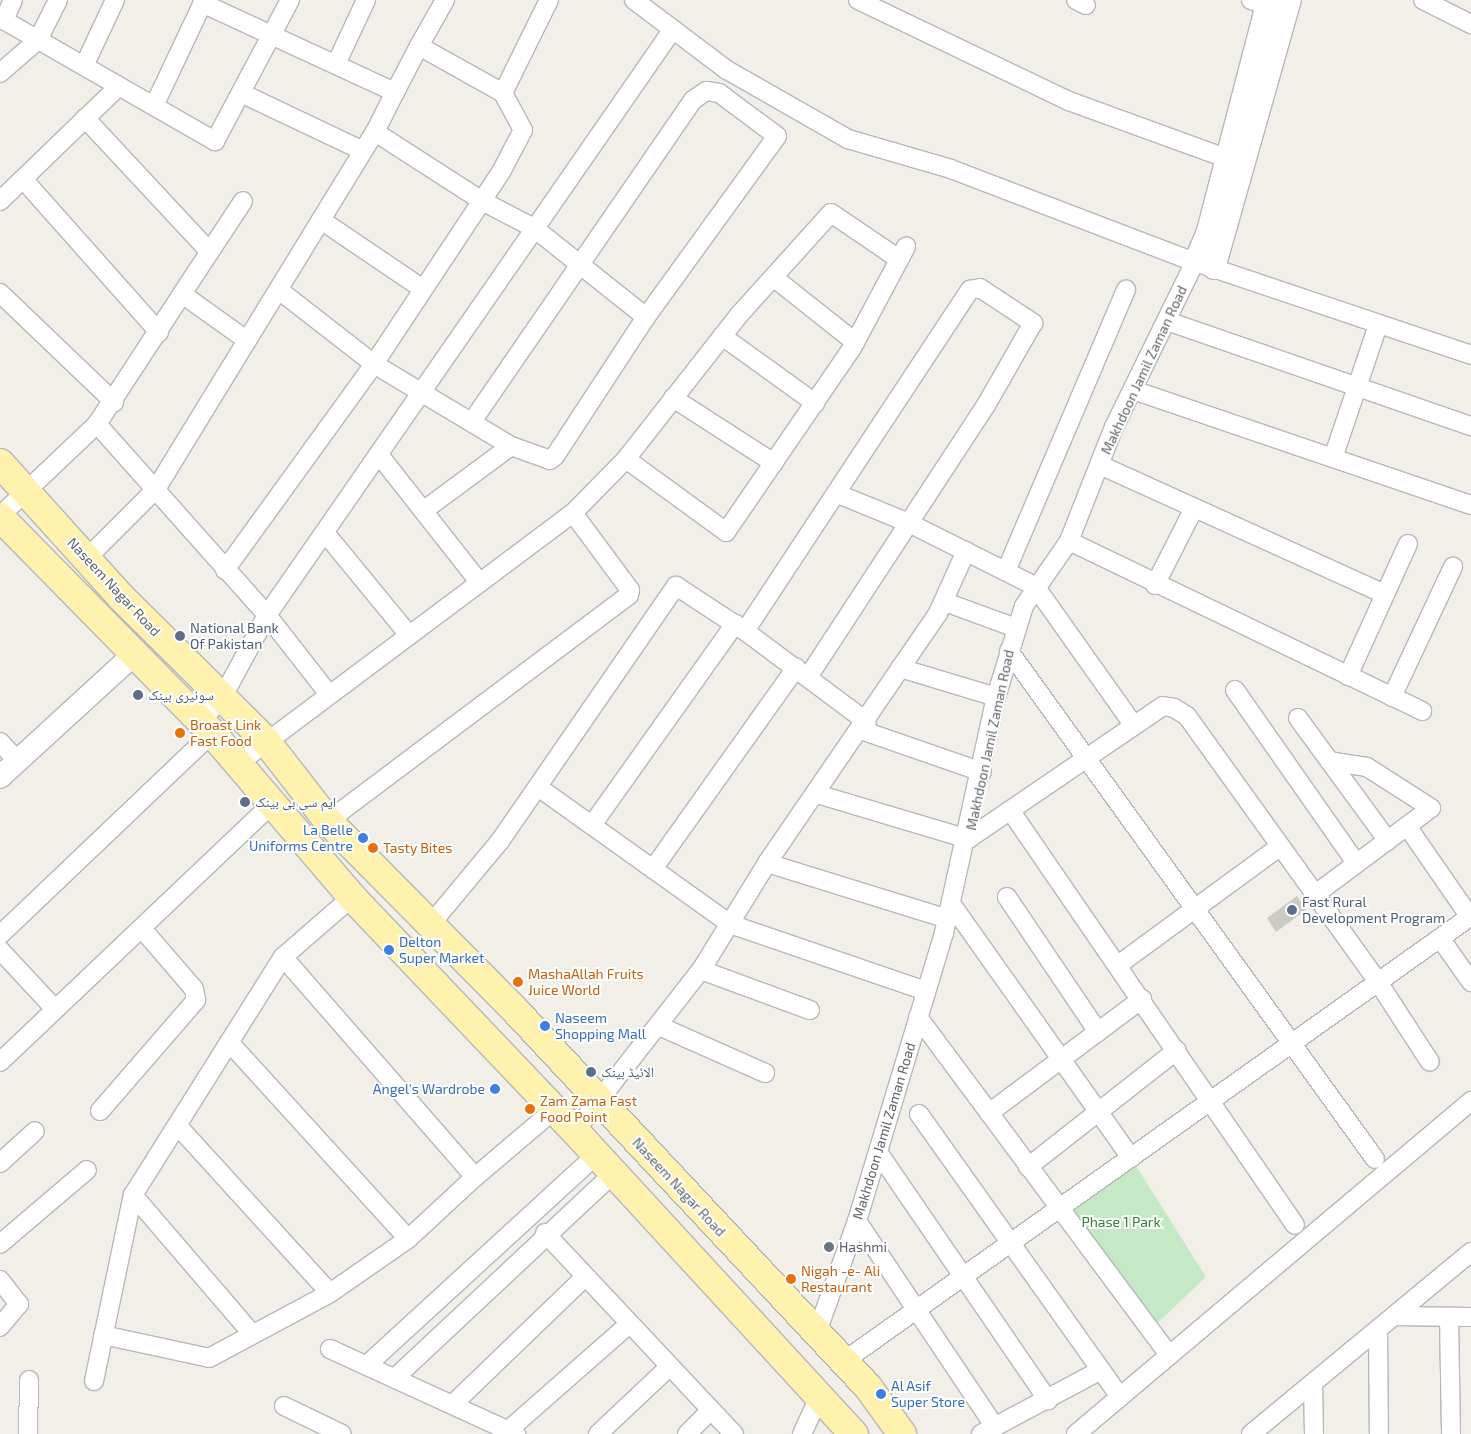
<!DOCTYPE html>
<html>
<head>
<meta charset="utf-8">
<style>
  body { margin:0 }
  #map { position:relative; width:1471px; height:1434px; overflow:hidden; background:#f1efe8; font-family:"Exo 2","Noto Naskh Arabic",sans-serif }
  div>[style] { position:absolute }
  [style*='--x'] { left:calc(var(--x)*1px); top:calc(var(--y)*1px); width:calc(var(--w)*1px); rotate:calc(var(--a)*1deg) }
  .green>* { inset:0; background:#c5e8c5 }
  .building>* { inset:0; background:#cccac5 }
  .roads { filter:drop-shadow(1px 0 #b5b8bc) drop-shadow(-1px 0 #b5b8bc) drop-shadow(0 1px #b5b8bc) drop-shadow(0 -1px #b5b8bc) }
  .minor>* { height:18px; margin:-9px; padding:0 9px; transform-origin:9px; border-radius:9px; background:#fff }
  .tertiary>* { height:22px; margin:-11px; padding:0 11px; transform-origin:11px; border-radius:11px; background:#fff }
  .primary>* { height:28px; margin:-14px; padding:0 14px; transform-origin:14px; border-radius:14px; background:#fff2af }
  .dots>* { width:14px; height:14px; translate:-50% -50%; box-sizing:border-box; border:2px solid #fff; border-radius:50% }
  span { translate:-50% -50%; white-space:nowrap; text-align:center; line-height:1.15; -webkit-text-stroke:4px #fff; paint-order:stroke }
  .street-label { font-size:14px; color:#5f6368 }
  .service-label { font-size:14px; color:#4e5e75 }
  .left { translate:0 -50%; text-align:left }
  .food-label { font-size:14px; color:#c56008 }
  .shop-label { font-size:14px; color:#366cbe }
  .right { translate:-100% -50%; text-align:right }
  .park-label { font-size:14px; color:#348238 }
  .worship-label { font-size:14px; color:#5b616d }
</style>
</head>
<body>
<div id="map">
  <div class="green">
    <div style="clip-path:polygon(1131px 1158px,1206px 1277px,1150px 1330px,1058px 1210px)"></div>
  </div>
  <div class="building">
    <div style="clip-path:polygon(1297px 896px,1306px 910px,1276px 932px,1267px 918px)"></div>
  </div>
  <div class="roads">
    <div class="minor">
      <div style="--x:634;--y:0;--w:116;--a:37"></div>
      <div style="--x:727;--y:70;--w:139;--a:29.7"></div>
      <div style="--x:848;--y:139;--w:107;--a:16.2"></div>
      <div style="--x:951;--y:169;--w:261;--a:20.9"></div>
      <div style="--x:1195;--y:262;--w:291;--a:18.6"></div>
      <div style="--x:858;--y:0;--w:234;--a:25.6"></div>
      <div style="--x:1069;--y:101;--w:169;--a:20"></div>
      <div style="--x:1076;--y:0;--w:11;--a:27"></div>
      <div style="--x:1251;--y:0;--w:28;--a:18"></div>
      <div style="--x:1423;--y:0;--w:54;--a:26.6"></div>
      <div style="--x:202;--y:3;--w:213;--a:24.8"></div>
      <div style="--x:395;--y:92;--w:52;--a:-62.4"></div>
      <div style="--x:419;--y:46;--w:96;--a:29.2"></div>
      <div style="--x:503;--y:93;--w:42;--a:61.6"></div>
      <div style="--x:523;--y:130;--w:47;--a:117.6"></div>
      <div style="--x:501;--y:172;--w:230;--a:123.5"></div>
      <div style="--x:374;--y:364;--w:120;--a:-142.1"></div>
      <div style="--x:0;--y:18;--w:248;--a:29.8"></div>
      <div style="--x:215;--y:141;--w:160;--a:-62"></div>
      <div style="--x:4;--y:20;--w:22;--a:-66"></div>
      <div style="--x:419;--y:46;--w:53;--a:-60.5"></div>
      <div style="--x:337;--y:62;--w:68;--a:-64.9"></div>
      <div style="--x:84;--y:66;--w:73;--a:-64.8"></div>
      <div style="--x:0;--y:73;--w:50;--a:-41"></div>
      <div style="--x:38;--y:40;--w:45;--a:-63.4"></div>
      <div style="--x:241;--y:93;--w:135;--a:25.4"></div>
      <div style="--x:503;--y:93;--w:104;--a:-63.7"></div>
      <div style="--x:154;--y:106;--w:117;--a:-64.7"></div>
      <div style="--x:85;--y:118;--w:183;--a:47"></div>
      <div style="--x:375;--y:132;--w:45;--a:-63.4"></div>
      <div style="--x:23;--y:179;--w:205;--a:48.4"></div>
      <div style="--x:0;--y:201;--w:165;--a:-44"></div>
      <div style="--x:321;--y:220;--w:123;--a:34.1"></div>
      <div style="--x:773;--y:277;--w:105;--a:38.4"></div>
      <div style="--x:0;--y:293;--w:158;--a:43.7"></div>
      <div style="--x:182;--y:294;--w:111;--a:-56.7"></div>
      <div style="--x:1167;--y:321;--w:322;--a:19.1"></div>
      <div style="--x:722;--y:336;--w:115;--a:35.8"></div>
      <div style="--x:1133;--y:390;--w:357;--a:18.8"></div>
      <div style="--x:673;--y:398;--w:120;--a:32.8"></div>
      <div style="--x:97;--y:424;--w:256;--a:48.3"></div>
      <div style="--x:267;--y:615;--w:99;--a:52"></div>
      <div style="--x:380;--y:456;--w:160;--a:51.8"></div>
      <div style="--x:1333;--y:458;--w:140;--a:-71.3"></div>
      <div style="--x:626;--y:459;--w:124;--a:36.1"></div>
      <div style="--x:726;--y:532;--w:223;--a:-55.6"></div>
      <div style="--x:852;--y:348;--w:115;--a:-61.9"></div>
      <div style="--x:1100;--y:465;--w:313;--a:24.4"></div>
      <div style="--x:838;--y:494;--w:77;--a:22.2"></div>
      <div style="--x:909;--y:523;--w:141;--a:26.6"></div>
      <div style="--x:1035;--y:586;--w:171;--a:54.7"></div>
      <div style="--x:423;--y:511;--w:109;--a:-36.5"></div>
      <div style="--x:573;--y:513;--w:76;--a:-45.5"></div>
      <div style="--x:626;--y:459;--w:183;--a:-51.9"></div>
      <div style="--x:739;--y:315;--w:137;--a:-48"></div>
      <div style="--x:831;--y:213;--w:82;--a:34.1"></div>
      <div style="--x:0;--y:516;--w:134;--a:-43.5"></div>
      <div style="--x:97;--y:424;--w:155;--a:-56.8"></div>
      <div style="--x:182;--y:294;--w:77;--a:35.5"></div>
      <div style="--x:326;--y:534;--w:129;--a:50.6"></div>
      <div style="--x:1069;--y:541;--w:392;--a:25.7"></div>
      <div style="--x:86;--y:559;--w:99;--a:-45"></div>
      <div style="--x:156;--y:489;--w:419;--a:-58.5"></div>
      <div style="--x:375;--y:132;--w:127;--a:32.8"></div>
      <div style="--x:482;--y:201;--w:59;--a:27.4"></div>
      <div style="--x:534;--y:228;--w:143;--a:38.5"></div>
      <div style="--x:225;--y:570;--w:254;--a:-54.1"></div>
      <div style="--x:374;--y:364;--w:160;--a:30.9"></div>
      <div style="--x:511;--y:446;--w:41;--a:19.7"></div>
      <div style="--x:550;--y:460;--w:6;--a:-39"></div>
      <div style="--x:555;--y:456;--w:166;--a:-56.8"></div>
      <div style="--x:646;--y:317;--w:223;--a:-54.1"></div>
      <div style="--x:777;--y:136;--w:72;--a:-143.4"></div>
      <div style="--x:719;--y:93;--w:13;--a:-171"></div>
      <div style="--x:706;--y:91;--w:16;--a:145"></div>
      <div style="--x:693;--y:100;--w:391;--a:124.5"></div>
      <div style="--x:1006;--y:571;--w:306;--a:-66.9"></div>
      <div style="--x:1155;--y:585;--w:86;--a:-63.1"></div>
      <div style="--x:945;--y:602;--w:76;--a:20.1"></div>
      <div style="--x:745;--y:631;--w:409;--a:-56.6"></div>
      <div style="--x:970;--y:290;--w:10;--a:-11"></div>
      <div style="--x:980;--y:288;--w:64;--a:33.4"></div>
      <div style="--x:1033;--y:323;--w:95;--a:119.8"></div>
      <div style="--x:986;--y:405;--w:325;--a:123.2"></div>
      <div style="--x:1009;--y:651;--w:626;--a:54.23"></div>
      <div style="--x:900;--y:668;--w:100;--a:16.8"></div>
      <div style="--x:1348;--y:676;--w:145;--a:-65.6"></div>
      <div style="--x:1235;--y:690;--w:211;--a:55"></div>
      <div style="--x:1392;--y:697;--w:144;--a:-64.9"></div>
      <div style="--x:1298;--y:718;--w:152;--a:53.8"></div>
      <div style="--x:200;--y:721;--w:32;--a:-46"></div>
      <div style="--x:222;--y:698;--w:94;--a:-61.5"></div>
      <div style="--x:267;--y:615;--w:709;--a:-55.28"></div>
      <div style="--x:861;--y:730;--w:128;--a:19.1"></div>
      <div style="--x:0;--y:742;--w:26;--a:47"></div>
      <div style="--x:236;--y:765;--w:421;--a:-36.8"></div>
      <div style="--x:573;--y:513;--w:96;--a:53.5"></div>
      <div style="--x:630;--y:590;--w:5;--a:101"></div>
      <div style="--x:629;--y:595;--w:376;--a:143.1"></div>
      <div style="--x:538;--y:787;--w:236;--a:35.5"></div>
      <div style="--x:730;--y:924;--w:207;--a:18.9"></div>
      <div style="--x:817;--y:794;--w:158;--a:16.6"></div>
      <div style="--x:968;--y:839;--w:236;--a:-34.3"></div>
      <div style="--x:1163;--y:706;--w:11;--a:10"></div>
      <div style="--x:1174;--y:708;--w:15;--a:32"></div>
      <div style="--x:1187;--y:716;--w:327;--a:54.3"></div>
      <div style="--x:1378;--y:982;--w:95;--a:57"></div>
      <div style="--x:1010;--y:810;--w:503;--a:55.52"></div>
      <div style="--x:592;--y:825;--w:247;--a:-54.6"></div>
      <div style="--x:1407;--y:826;--w:111;--a:55.3"></div>
      <div style="--x:767;--y:863;--w:189;--a:17.2"></div>
      <div style="--x:653;--y:869;--w:247;--a:-54.6"></div>
      <div style="--x:1313;--y:896;--w:147;--a:-36.7"></div>
      <div style="--x:1431;--y:808;--w:76;--a:-147.4"></div>
      <div style="--x:1367;--y:767;--w:38;--a:-171"></div>
      <div style="--x:1007;--y:897;--w:163;--a:56"></div>
      <div style="--x:952;--y:905;--w:310;--a:54.7"></div>
      <div style="--x:430;--y:925;--w:109;--a:-50.2"></div>
      <div style="--x:500;--y:841;--w:310;--a:-55.4"></div>
      <div style="--x:676;--y:586;--w:82;--a:33.1"></div>
      <div style="--x:745;--y:631;--w:152;--a:36.7"></div>
      <div style="--x:0;--y:935;--w:293;--a:-43.6"></div>
      <div style="--x:1440;--y:938;--w:54;--a:54.8"></div>
      <div style="--x:0;--y:950;--w:81;--a:47"></div>
      <div style="--x:1118;--y:965;--w:200;--a:-36.2"></div>
      <div style="--x:701;--y:970;--w:116;--a:20.2"></div>
      <div style="--x:918;--y:1017;--w:421;--a:53.4"></div>
      <div style="--x:659;--y:1026;--w:116;--a:23.9"></div>
      <div style="--x:229;--y:1042;--w:266;--a:47.7"></div>
      <div style="--x:0;--y:1062;--w:375;--a:-43.5"></div>
      <div style="--x:100;--y:1111;--w:147;--a:-49.1"></div>
      <div style="--x:196;--y:1000;--w:11;--a:-100"></div>
      <div style="--x:194;--y:989;--w:78;--a:-130.8"></div>
      <div style="--x:989;--y:1113;--w:191;--a:-36.7"></div>
      <div style="--x:919;--y:1114;--w:347;--a:54.6"></div>
      <div style="--x:177;--y:1125;--w:227;--a:47.7"></div>
      <div style="--x:575;--y:1131;--w:204;--a:-52"></div>
      <div style="--x:701;--y:970;--w:126;--a:-58.3"></div>
      <div style="--x:767;--y:863;--w:303;--a:-55.6"></div>
      <div style="--x:938;--y:613;--w:68;--a:-65.7"></div>
      <div style="--x:878;--y:1152;--w:301;--a:55.6"></div>
      <div style="--x:0;--y:1163;--w:47;--a:-42.4"></div>
      <div style="--x:1028;--y:1167;--w:189;--a:-38.1"></div>
      <div style="--x:475;--y:1177;--w:104;--a:-40.3"></div>
      <div style="--x:133;--y:1195;--w:183;--a:49.4"></div>
      <div style="--x:857;--y:1221;--w:248;--a:56.2"></div>
      <div style="--x:545;--y:1233;--w:276;--a:46.8"></div>
      <div style="--x:0;--y:1244;--w:114;--a:-40.4"></div>
      <div style="--x:0;--y:1280;--w:31;--a:52"></div>
      <div style="--x:19;--y:1304;--w:30;--a:130"></div>
      <div style="--x:1394;--y:1316;--w:77;--a:0.7"></div>
      <div style="--x:1449;--y:1317;--w:117;--a:89"></div>
      <div style="--x:1378;--y:1329;--w:105;--a:89.5"></div>
      <div style="--x:817;--y:1332;--w:118;--a:-70.2"></div>
      <div style="--x:857;--y:1221;--w:301;--a:-73.2"></div>
      <div style="--x:944;--y:933;--w:242;--a:-77.6"></div>
      <div style="--x:996;--y:697;--w:95;--a:-72.9"></div>
      <div style="--x:1024;--y:606;--w:79;--a:-55.3"></div>
      <div style="--x:1069;--y:541;--w:123;--a:-68.5"></div>
      <div style="--x:1114;--y:427;--w:184;--a:-63.9"></div>
      <div style="--x:103;--y:1335;--w:108;--a:12.2"></div>
      <div style="--x:209;--y:1358;--w:137;--a:-28.2"></div>
      <div style="--x:330;--y:1293;--w:95;--a:-34.7"></div>
      <div style="--x:408;--y:1239;--w:91;--a:-42.8"></div>
      <div style="--x:475;--y:1177;--w:292;--a:-131.1"></div>
      <div style="--x:330;--y:1349;--w:205;--a:24.6"></div>
      <div style="--x:844;--y:1361;--w:769;--a:-35.36"></div>
      <div style="--x:367;--y:1365;--w:309;--a:-42.5"></div>
      <div style="--x:397;--y:1376;--w:296;--a:-43.1"></div>
      <div style="--x:94;--y:1381;--w:190;--a:-78.2"></div>
      <div style="--x:133;--y:1195;--w:281;--a:-57.8"></div>
      <div style="--x:283;--y:957;--w:91;--a:-41"></div>
      <div style="--x:1313;--y:1383;--w:51;--a:88.9"></div>
      <div style="--x:453;--y:1404;--w:182;--a:-43.9"></div>
      <div style="--x:284;--y:1406;--w:64;--a:25.8"></div>
      <div style="--x:28;--y:1434;--w:54;--a:-88.9"></div>
      <div style="--x:504;--y:1434;--w:167;--a:-41.3"></div>
      <div style="--x:598;--y:1434;--w:98;--a:-43.3"></div>
      <div style="--x:687;--y:1434;--w:34;--a:-45"></div>
      <div style="--x:802;--y:1434;--w:43;--a:-65.2"></div>
      <div style="--x:981;--y:1434;--w:136;--a:-28.1"></div>
      <div style="--x:1076;--y:1434;--w:517;--a:-40.13"></div>
      <div style="--x:1251;--y:1434;--w:286;--a:-39.6"></div>
    </div>
    <div class="tertiary">
      <div style="--x:1195;--y:262;--w:34;--a:-67"></div>
      <div style="--x:1208;--y:231;--w:239;--a:-75.4"></div>
      <div style="--x:1214;--y:268;--w:279;--a:-74.2"></div>
      <div style="--x:0;--y:777;--w:179;--a:-42.5"></div>
    </div>
    <div class="primary">
      <div style="--x:0;--y:463;--w:181;--a:47.9"></div>
      <div style="--x:121;--y:597;--w:203;--a:44.8"></div>
      <div style="--x:265;--y:740;--w:103;--a:52.1"></div>
      <div style="--x:328;--y:821;--w:264;--a:45.3"></div>
      <div style="--x:514;--y:1009;--w:518;--a:46.88"></div>
      <div style="--x:868;--y:1387;--w:58;--a:54.1"></div>
      <div style="--x:0;--y:517;--w:303;--a:45.5"></div>
      <div style="--x:212;--y:733;--w:216;--a:49.5"></div>
      <div style="--x:352;--y:897;--w:323;--a:46.4"></div>
      <div style="--x:575;--y:1131;--w:412;--a:47.4"></div>
    </div>
  </div>
  <div class="dots">
    <div style="left:180px;top:636px;background:#5c6f8a"></div>
    <div style="left:138px;top:695px;background:#5c6f8a"></div>
    <div style="left:180px;top:733px;background:#e8710a"></div>
    <div style="left:245px;top:802px;background:#5c6f8a"></div>
    <div style="left:363px;top:838px;background:#3f7fe0"></div>
    <div style="left:373px;top:848px;background:#e8710a"></div>
    <div style="left:1292px;top:910px;background:#5c6f8a"></div>
    <div style="left:389px;top:950px;background:#3f7fe0"></div>
    <div style="left:518px;top:982px;background:#e8710a"></div>
    <div style="left:545px;top:1026px;background:#3f7fe0"></div>
    <div style="left:591px;top:1072px;background:#5c6f8a"></div>
    <div style="left:495px;top:1089px;background:#3f7fe0"></div>
    <div style="left:530px;top:1109px;background:#e8710a"></div>
    <div style="left:829px;top:1247px;background:#6b7280"></div>
    <div style="left:791px;top:1279px;background:#e8710a"></div>
    <div style="left:881px;top:1394px;background:#3f7fe0"></div>
  </div>
  <div class="street-label">
    <span style="left:1144px;top:370px;rotate:-65deg">Makhdoon Jamil Zaman Road</span>
    <span style="left:114px;top:587px;rotate:47deg">Naseem Nagar Road</span>
    <span style="left:990px;top:740px;rotate:-78deg">Makhdoon Jamil Zaman Road</span>
    <span style="left:884px;top:1131px;rotate:-73deg">Makhdoon Jamil Zaman Road</span>
    <span style="left:679px;top:1187px;rotate:47deg">Naseem Nagar Road</span>
  </div>
  <div class="service-label">
    <span class="left" style="left:190px;top:636px">National Bank<br>Of Pakistan</span>
    <span class="left" style="left:148px;top:695px">سونیری بینک</span>
    <span class="left" style="left:255px;top:802px">ایم سی بی بینک</span>
    <span class="left" style="left:1302px;top:910px">Fast Rural<br>Development Program</span>
    <span class="left" style="left:601px;top:1072px">الائیڈ بینک</span>
  </div>
  <div class="food-label">
    <span class="left" style="left:190px;top:733px">Broast Link<br>Fast Food</span>
    <span class="left" style="left:383px;top:848px">Tasty Bites</span>
    <span class="left" style="left:528px;top:982px">MashaAllah Fruits<br>Juice World</span>
    <span class="left" style="left:540px;top:1109px">Zam Zama Fast<br>Food Point</span>
    <span class="left" style="left:801px;top:1279px">Nigah -e- Ali<br>Restaurant</span>
  </div>
  <div class="shop-label">
    <span class="right" style="left:353px;top:838px">La Belle<br>Uniforms Centre</span>
    <span class="left" style="left:399px;top:950px">Delton<br>Super Market</span>
    <span class="left" style="left:555px;top:1026px">Naseem<br>Shopping Mall</span>
    <span class="right" style="left:485px;top:1089px">Angel's Wardrobe</span>
    <span class="left" style="left:891px;top:1394px">Al Asif<br>Super Store</span>
  </div>
  <div class="park-label">
    <span style="left:1121px;top:1222px">Phase 1 Park</span>
  </div>
  <div class="worship-label">
    <span class="left" style="left:839px;top:1247px">Hashmi</span>
  </div>
</div>
</body>
</html>
